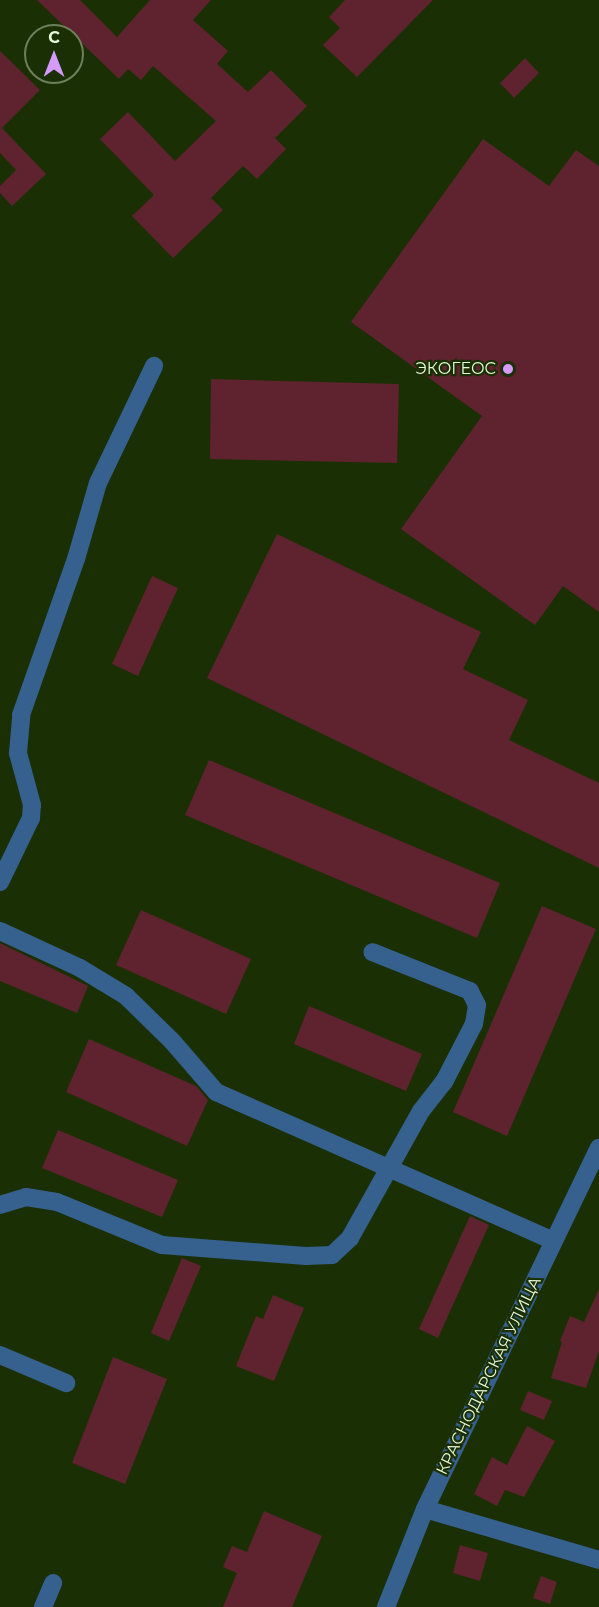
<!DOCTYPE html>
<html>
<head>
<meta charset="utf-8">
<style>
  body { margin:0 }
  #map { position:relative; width:599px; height:1607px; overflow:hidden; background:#1b2f05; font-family:Montserrat,sans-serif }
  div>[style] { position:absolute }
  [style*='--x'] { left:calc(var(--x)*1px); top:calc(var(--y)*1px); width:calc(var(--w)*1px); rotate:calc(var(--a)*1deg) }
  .building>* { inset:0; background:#5e232e }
  .minor>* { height:18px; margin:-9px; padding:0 9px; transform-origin:9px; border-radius:9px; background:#36618f }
  .dots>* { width:16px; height:16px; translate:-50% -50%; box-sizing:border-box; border:3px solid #1b2f05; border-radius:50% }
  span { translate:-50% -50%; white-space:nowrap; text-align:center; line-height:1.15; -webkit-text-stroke:4.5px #1b2f05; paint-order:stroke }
  .poi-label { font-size:16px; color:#e8f9db }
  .right { translate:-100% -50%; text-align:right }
  .street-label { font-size:16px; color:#e8f9db }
  .north { position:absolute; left:24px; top:24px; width:60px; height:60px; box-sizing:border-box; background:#1b2f05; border:2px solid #6d805b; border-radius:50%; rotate:0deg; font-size:16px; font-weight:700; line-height:24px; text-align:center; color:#e8f9db }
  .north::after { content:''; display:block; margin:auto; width:21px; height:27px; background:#d69bfa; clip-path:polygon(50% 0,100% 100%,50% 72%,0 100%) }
</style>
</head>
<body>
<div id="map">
  <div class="building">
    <div style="clip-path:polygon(37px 0,80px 0,117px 37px,150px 0,211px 0,193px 20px,228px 51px,217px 64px,248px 92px,271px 70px,307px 106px,275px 138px,286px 149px,257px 179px,243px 166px,211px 198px,223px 210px,173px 258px,132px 216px,154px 195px,100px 139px,128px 112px,175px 161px,216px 121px,153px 66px,141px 80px,128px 69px,119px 79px)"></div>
    <div style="clip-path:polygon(345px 0,433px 0,357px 77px,323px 45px,340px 28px,329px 17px)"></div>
    <div style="clip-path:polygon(0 51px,40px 90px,2px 128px,46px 174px,12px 206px,0 193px,0 186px,16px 170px,0 153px)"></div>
    <div style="clip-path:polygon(525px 58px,539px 73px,514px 98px,500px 83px)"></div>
    <div style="clip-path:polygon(483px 139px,549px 186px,576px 150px,599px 166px,599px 612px,563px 586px,535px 625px,401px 529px,482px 416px,351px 322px)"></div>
    <div style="clip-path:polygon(211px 379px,399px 384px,397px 463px,210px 459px)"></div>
    <div style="clip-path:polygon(277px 534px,481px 632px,463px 669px,528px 700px,509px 740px,599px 783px,599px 868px,207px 678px)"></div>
    <div style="clip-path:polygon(152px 576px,178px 588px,138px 676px,112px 664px)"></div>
    <div style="clip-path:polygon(209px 760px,500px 883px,477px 938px,185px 815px)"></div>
    <div style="clip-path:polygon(542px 906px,596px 929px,507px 1136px,453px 1112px)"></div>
    <div style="clip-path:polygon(141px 910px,251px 959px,226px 1014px,116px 965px)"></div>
    <div style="clip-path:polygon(0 943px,88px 986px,77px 1013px,0 981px)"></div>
    <div style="clip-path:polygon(309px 1006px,422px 1054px,406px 1091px,294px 1044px)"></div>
    <div style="clip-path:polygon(89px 1039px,196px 1086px,208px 1100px,187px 1146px,66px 1092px)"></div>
    <div style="clip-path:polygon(58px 1130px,178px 1180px,162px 1217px,42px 1168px)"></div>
    <div style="clip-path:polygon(470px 1216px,489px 1225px,438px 1338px,419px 1329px)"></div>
    <div style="clip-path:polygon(182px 1258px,201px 1266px,169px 1341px,151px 1333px)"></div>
    <div style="clip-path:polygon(599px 1289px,599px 1351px,586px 1388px,551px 1378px,562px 1342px,560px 1341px,570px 1316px,584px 1322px)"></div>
    <div style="clip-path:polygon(273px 1295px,304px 1308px,274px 1381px,236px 1366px,256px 1316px,263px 1319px)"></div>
    <div style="clip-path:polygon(113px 1357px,167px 1379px,125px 1484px,72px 1463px)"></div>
    <div style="clip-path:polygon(528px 1391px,552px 1401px,544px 1420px,520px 1410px)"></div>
    <div style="clip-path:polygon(527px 1426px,555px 1441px,524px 1497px,505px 1490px,497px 1506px,474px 1494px,492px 1457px,507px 1465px)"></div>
    <div style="clip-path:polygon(264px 1511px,322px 1536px,292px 1607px,223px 1607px,237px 1573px,223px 1567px,232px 1546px,247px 1552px)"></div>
    <div style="clip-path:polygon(460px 1545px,488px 1553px,480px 1581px,453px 1573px)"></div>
    <div style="clip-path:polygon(541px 1576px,557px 1582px,550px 1604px,533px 1598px)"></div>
  </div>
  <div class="minor">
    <div style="--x:0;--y:882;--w:71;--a:-64.2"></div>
    <div style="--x:31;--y:818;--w:13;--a:-86"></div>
    <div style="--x:32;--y:805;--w:54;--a:-105.1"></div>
    <div style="--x:18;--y:753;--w:38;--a:-85"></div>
    <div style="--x:21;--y:715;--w:165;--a:-70.6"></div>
    <div style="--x:76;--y:559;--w:79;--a:-73.9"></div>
    <div style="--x:98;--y:483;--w:130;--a:-64.4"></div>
    <div style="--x:0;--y:931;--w:88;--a:24.8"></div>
    <div style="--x:80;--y:968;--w:54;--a:31.3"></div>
    <div style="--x:126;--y:996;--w:64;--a:44.4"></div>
    <div style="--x:172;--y:1041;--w:67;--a:49.2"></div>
    <div style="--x:216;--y:1092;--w:369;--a:23.8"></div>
    <div style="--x:0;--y:1205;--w:27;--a:-17"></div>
    <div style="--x:26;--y:1197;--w:31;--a:9"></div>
    <div style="--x:57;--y:1202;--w:113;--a:22.3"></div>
    <div style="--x:162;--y:1245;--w:144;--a:4.4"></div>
    <div style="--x:306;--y:1256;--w:26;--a:-2"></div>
    <div style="--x:332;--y:1255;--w:25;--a:-43"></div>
    <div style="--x:350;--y:1238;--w:145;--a:-60.8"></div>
    <div style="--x:421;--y:1111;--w:37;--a:-52"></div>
    <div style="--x:444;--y:1082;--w:65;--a:-62.7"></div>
    <div style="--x:474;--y:1024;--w:19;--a:-81"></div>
    <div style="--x:477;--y:1005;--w:16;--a:-117"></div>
    <div style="--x:470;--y:991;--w:105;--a:-158.3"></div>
    <div style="--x:0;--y:1355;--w:72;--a:23"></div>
    <div style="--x:425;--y:1509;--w:181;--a:16.3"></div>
    <div style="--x:43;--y:1607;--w:26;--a:-67"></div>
    <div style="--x:386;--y:1607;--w:105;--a:-68.3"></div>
    <div style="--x:425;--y:1509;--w:401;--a:-64.3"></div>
  </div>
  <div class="dots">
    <div style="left:508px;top:369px;background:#d69bfa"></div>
  </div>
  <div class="poi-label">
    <span class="right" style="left:496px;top:369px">ЭКОГЕОС</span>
  </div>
  <div class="street-label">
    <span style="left:489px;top:1376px;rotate:-64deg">КРАСНОДАРСКАЯ УЛИЦА</span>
  </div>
  <div class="north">С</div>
</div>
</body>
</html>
